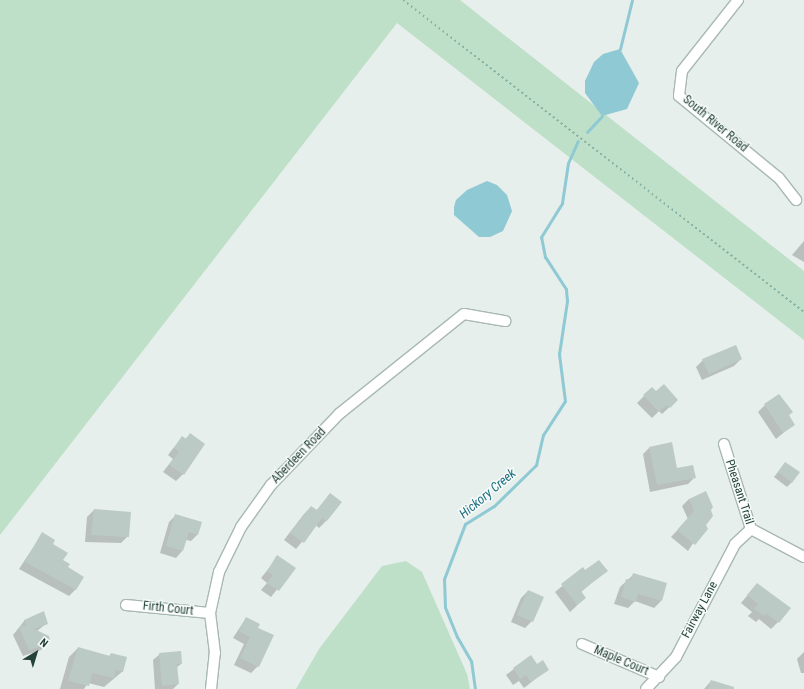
<!DOCTYPE html>
<html>
<head>
<meta charset="utf-8">
<style>
  body { margin:0 }
  #map { position:relative; width:804px; height:689px; overflow:hidden; background:#e6efeb; font-family:"Roboto Condensed",sans-serif }
  div>[style] { position:absolute }
  [style*='--x'] { left:calc(var(--x)*1px); top:calc(var(--y)*1px); width:calc(var(--w)*1px); rotate:calc(var(--a)*1deg) }
  .green>* { inset:0; background:#bfe0c8 }
  .water>* { inset:0; background:#8ec9d4 }
  .shadow>* { inset:0; background:#0003 }
  .stream>* { height:3px; margin:-1.5px; padding:0 1.5px; transform-origin:1.5px; border-radius:1.5px; background:#8ec9d4 }
  .building>* { inset:0; background:#bbcac4 }
  .path>* { height:2px; margin-top:-1px; transform-origin:0; background:repeating-linear-gradient(90deg,#86b3a5 0 2px,transparent 0 5px) }
  .roads { filter:drop-shadow(1px 0 #a8b8b2) drop-shadow(-1px 0 #a8b8b2) drop-shadow(0 1px #a8b8b2) drop-shadow(0 -1px #a8b8b2) }
  .minor>* { height:10px; margin:-5px; padding:0 5px; transform-origin:5px; border-radius:5px; background:#fff }
  span { translate:-50% -50%; white-space:nowrap; text-align:center; line-height:1.15; -webkit-text-stroke:3px #f7fbf9; paint-order:stroke }
  .street-label { font-size:12px; color:#24423a }
  .water-label { font-size:13px; color:#1c6f80; font-style:italic }
  .north { position:absolute; left:16px; top:633px; width:40px; height:40px; -webkit-text-stroke:3px #f7fbf9; paint-order:stroke; rotate:38deg; font-size:11px; font-weight:700; line-height:16px; text-align:center; color:#24423a }
  .north::after { content:''; display:block; margin:auto; width:14px; height:18px; background:#24423a; clip-path:polygon(50% 0,100% 100%,50% 72%,0 100%) }
</style>
</head>
<body>
<div id="map">
  <div class="green">
    <div style="clip-path:polygon(0 0,460px 0,804px 271px,804px 340px,397px 23px,0 535px)"></div>
    <div style="clip-path:polygon(406px 561px,422px 572px,467px 674px,470px 689px,296px 689px,319px 649px,382px 566px)"></div>
  </div>
  <div class="water">
    <div style="clip-path:polygon(620px 49px,639px 83px,627px 109px,602px 116px,585px 93px,585px 81px,594px 62px,603px 54px)"></div>
    <div style="clip-path:polygon(487px 181px,497px 185px,507px 195px,512px 211px,503px 231px,490px 237px,479px 237px,454px 215px,454px 207px,456px 200px,467px 190px)"></div>
  </div>
  <div class="shadow">
    <div style="clip-path:polygon(804px 241px,804px 262px,792px 255px)"></div>
    <div style="clip-path:polygon(741px 359px,734px 366px,702px 380px,696px 367px,703px 360px)"></div>
    <div style="clip-path:polygon(652px 388px,656px 392px,677px 400px,662px 414px,659px 411px,652px 418px,637px 403px)"></div>
    <div style="clip-path:polygon(765px 405px,792px 412px,788px 416px,794px 424px,776px 439px,758px 412px)"></div>
    <div style="clip-path:polygon(190px 435px,183px 474px,176px 481px,163px 472px,173px 459px,168px 455px,182px 437px,185px 439px)"></div>
    <div style="clip-path:polygon(649px 448px,677px 469px,695px 477px,688px 484px,650px 492px,643px 454px)"></div>
    <div style="clip-path:polygon(785px 463px,792px 482px,787px 487px,774px 477px)"></div>
    <div style="clip-path:polygon(330px 494px,340px 502px,326px 521px,319px 528px,316px 525px,296px 549px,284px 540px,304px 514px,311px 507px,316px 511px)"></div>
    <div style="clip-path:polygon(689px 499px,705px 525px,688px 551px,671px 537px,688px 519px,682px 506px)"></div>
    <div style="clip-path:polygon(94px 510px,128px 536px,121px 543px,85px 542px,87px 517px)"></div>
    <div style="clip-path:polygon(176px 515px,198px 534px,191px 541px,186px 540px,182px 551px,176px 558px,160px 553px,169px 522px)"></div>
    <div style="clip-path:polygon(42px 534px,66px 568px,76px 589px,69px 596px,19px 569px)"></div>
    <div style="clip-path:polygon(278px 557px,294px 568px,271px 597px,261px 590px,267px 583px,261px 578px)"></div>
    <div style="clip-path:polygon(583px 569px,585px 572px,606px 571px,581px 592px,585px 598px,570px 612px,555px 592px)"></div>
    <div style="clip-path:polygon(633px 575px,661px 601px,654px 608px,635px 601px,628px 608px,614px 604px,620px 587px)"></div>
    <div style="clip-path:polygon(757px 584px,778px 622px,771px 629px,759px 619px,756px 622px,748px 616px,752px 612px,741px 603px)"></div>
    <div style="clip-path:polygon(528px 591px,532px 621px,525px 628px,511px 622px,521px 598px)"></div>
    <div style="clip-path:polygon(246px 618px,257px 628px,258px 666px,251px 673px,234px 665px,244px 644px,233px 638px)"></div>
    <div style="clip-path:polygon(25px 620px,47px 623px,37px 631px,48px 637px,48px 642px,41px 650px,23px 656px,13px 635px)"></div>
    <div style="clip-path:polygon(78px 648px,108px 657px,111px 654px,123px 671px,104px 687px,88px 683px,84px 689px,60px 689px,69px 657px)"></div>
    <div style="clip-path:polygon(804px 652px,804px 673px,801px 673px,797px 659px)"></div>
    <div style="clip-path:polygon(160px 654px,181px 664px,176px 668px,178px 684px,173px 689px,155px 689px,153px 660px)"></div>
    <div style="clip-path:polygon(531px 656px,537px 666px,548px 669px,524px 688px,519px 681px,513px 685px,506px 675px)"></div>
    <div style="clip-path:polygon(711px 681px,724px 689px,704px 689px)"></div>
  </div>
  <div class="stream">
    <div style="--x:620;--y:49;--w:50;--a:-76.2"></div>
    <div style="--x:587;--y:132;--w:22;--a:-47"></div>
    <div style="--x:475;--y:689;--w:28;--a:-98"></div>
    <div style="--x:471;--y:661;--w:28;--a:-120"></div>
    <div style="--x:457;--y:637;--w:32;--a:-112"></div>
    <div style="--x:445;--y:607;--w:28;--a:-92"></div>
    <div style="--x:444;--y:579;--w:59;--a:-69.1"></div>
    <div style="--x:465;--y:524;--w:34;--a:-32"></div>
    <div style="--x:494;--y:506;--w:59;--a:-44.3"></div>
    <div style="--x:536;--y:465;--w:31;--a:-77"></div>
    <div style="--x:543;--y:435;--w:40;--a:-57.1"></div>
    <div style="--x:565;--y:401;--w:47;--a:-97.3"></div>
    <div style="--x:559;--y:354;--w:54;--a:-81.4"></div>
    <div style="--x:567;--y:301;--w:12;--a:-95"></div>
    <div style="--x:566;--y:289;--w:38;--a:-123"></div>
    <div style="--x:545;--y:257;--w:20;--a:-101"></div>
    <div style="--x:541;--y:237;--w:40;--a:-58"></div>
    <div style="--x:562;--y:203;--w:40;--a:-81.5"></div>
    <div style="--x:568;--y:163;--w:24;--a:-66"></div>
  </div>
  <div class="building">
    <div style="clip-path:polygon(736px 345px,742px 359px,709px 374px,702px 359px)"></div>
    <div style="clip-path:polygon(664px 384px,678px 400px,670px 408px,667px 405px,659px 412px,643px 395px,652px 387px,656px 391px)"></div>
    <div style="clip-path:polygon(779px 394px,793px 412px,789px 415px,795px 425px,783px 433px,764px 404px)"></div>
    <div style="clip-path:polygon(190px 433px,205px 444px,184px 475px,169px 465px,179px 452px,174px 448px,182px 436px,186px 439px)"></div>
    <div style="clip-path:polygon(672px 442px,677px 468px,693px 465px,696px 478px,657px 485px,649px 447px)"></div>
    <div style="clip-path:polygon(785px 462px,800px 472px,792px 483px,778px 472px)"></div>
    <div style="clip-path:polygon(706px 491px,713px 507px,711px 510px,713px 516px,706px 525px,708px 529px,695px 545px,677px 530px,694px 511px,689px 499px)"></div>
    <div style="clip-path:polygon(330px 493px,342px 502px,327px 521px,322px 518px,304px 543px,290px 533px,311px 506px,317px 510px)"></div>
    <div style="clip-path:polygon(94px 509px,131px 512px,129px 537px,91px 535px)"></div>
    <div style="clip-path:polygon(175px 514px,202px 522px,198px 535px,189px 532px,183px 551px,166px 546px)"></div>
    <div style="clip-path:polygon(42px 532px,55px 540px,53px 544px,68px 553px,63px 560px,70px 564px,68px 567px,84px 577px,76px 590px,25px 562px)"></div>
    <div style="clip-path:polygon(277px 555px,296px 568px,279px 591px,267px 583px,273px 575px,267px 571px)"></div>
    <div style="clip-path:polygon(599px 560px,608px 571px,581px 591px,586px 598px,577px 605px,561px 584px,583px 567px,585px 570px)"></div>
    <div style="clip-path:polygon(633px 573px,667px 583px,662px 601px,638px 594px,636px 602px,621px 597px,626px 579px,631px 580px)"></div>
    <div style="clip-path:polygon(757px 583px,791px 608px,779px 623px,766px 613px,764px 616px,754px 609px,758px 604px,747px 595px)"></div>
    <div style="clip-path:polygon(528px 590px,544px 597px,533px 622px,517px 615px)"></div>
    <div style="clip-path:polygon(44px 611px,48px 624px,34px 629px,49px 636px,50px 640px,45px 645px,29px 650px,19px 627px,26px 625px,24px 620px)"></div>
    <div style="clip-path:polygon(246px 617px,260px 624px,258px 628px,274px 635px,259px 667px,240px 658px,250px 637px,239px 631px)"></div>
    <div style="clip-path:polygon(78px 647px,110px 656px,111px 653px,127px 657px,123px 672px,116px 670px,114px 678px,92px 673px,89px 686px,68px 681px)"></div>
    <div style="clip-path:polygon(181px 651px,182px 664px,177px 664px,179px 684px,162px 686px,159px 653px)"></div>
    <div style="clip-path:polygon(531px 655px,537px 664px,543px 660px,549px 670px,531px 682px,526px 675px,520px 679px,513px 668px)"></div>
    <div style="clip-path:polygon(711px 680px,734px 687px,734px 689px,708px 689px)"></div>
  </div>
  <div class="path">
    <div style="--x:403;--y:0;--w:508;--a:37.88"></div>
  </div>
  <div class="roads">
    <div class="minor">
      <div style="--x:738;--y:0;--w:90;--a:128.3"></div>
      <div style="--x:682;--y:71;--w:25;--a:97"></div>
      <div style="--x:679;--y:96;--w:129;--a:39.4"></div>
      <div style="--x:779;--y:178;--w:28;--a:52"></div>
      <div style="--x:724;--y:444;--w:89;--a:72.4"></div>
      <div style="--x:751;--y:529;--w:60;--a:27.8"></div>
      <div style="--x:126;--y:605;--w:84;--a:5.4"></div>
      <div style="--x:582;--y:644;--w:84;--a:23.2"></div>
      <div style="--x:211;--y:689;--w:36;--a:-84"></div>
      <div style="--x:215;--y:653;--w:40;--a:-97.1"></div>
      <div style="--x:210;--y:613;--w:42;--a:-77.6"></div>
      <div style="--x:219;--y:572;--w:50;--a:-63.9"></div>
      <div style="--x:241;--y:527;--w:52;--a:-54.5"></div>
      <div style="--x:271;--y:485;--w:98;--a:-46.2"></div>
      <div style="--x:339;--y:414;--w:160;--a:-38.7"></div>
      <div style="--x:464;--y:314;--w:42;--a:9.7"></div>
      <div style="--x:646;--y:689;--w:44;--a:-46.8"></div>
      <div style="--x:676;--y:657;--w:127;--a:-62.4"></div>
      <div style="--x:735;--y:544;--w:22;--a:-43"></div>
    </div>
  </div>
  <div class="street-label">
    <span style="left:715px;top:124px;rotate:40deg">South River Road</span>
    <span style="left:299px;top:456px;rotate:-46deg">Aberdeen Road</span>
    <span style="left:739px;top:492px;rotate:72deg">Pheasant Trail</span>
    <span style="left:168px;top:609px;rotate:6deg">Firth Court</span>
    <span style="left:700px;top:610px;rotate:-62deg">Fairway Lane</span>
    <span style="left:621px;top:661px;rotate:23deg">Maple Court</span>
  </div>
  <div class="water-label">
    <span style="left:488px;top:494px;rotate:-40deg">Hickory Creek</span>
  </div>
  <div class="north">N</div>
</div>
</body>
</html>
